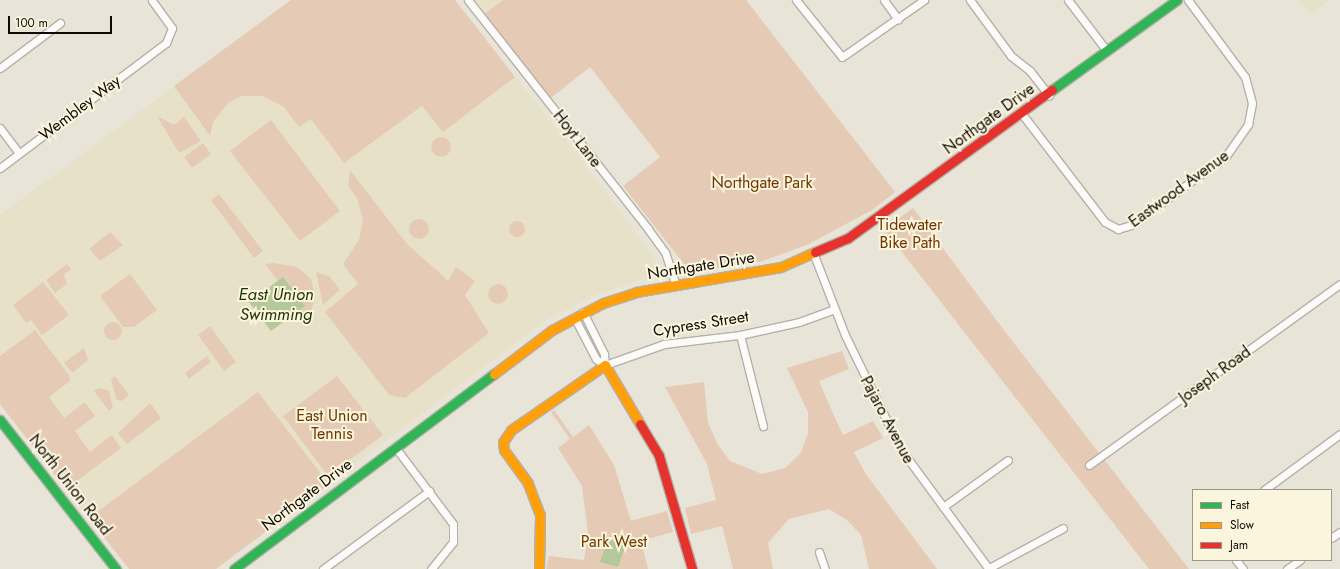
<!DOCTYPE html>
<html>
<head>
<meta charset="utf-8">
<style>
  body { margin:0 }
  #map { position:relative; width:1340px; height:569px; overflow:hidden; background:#e8e4d7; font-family:Jost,sans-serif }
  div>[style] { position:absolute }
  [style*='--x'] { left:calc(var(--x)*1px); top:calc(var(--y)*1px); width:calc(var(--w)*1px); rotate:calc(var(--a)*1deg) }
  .built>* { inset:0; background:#e8e1ca }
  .green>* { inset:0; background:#e5cbb5 }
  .round { border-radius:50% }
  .water>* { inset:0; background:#b3c999 }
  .roads { filter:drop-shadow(1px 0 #b4b1a8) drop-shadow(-1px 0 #b4b1a8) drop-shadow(0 1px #b4b1a8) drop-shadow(0 -1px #b4b1a8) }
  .street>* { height:7px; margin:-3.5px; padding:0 3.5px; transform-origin:3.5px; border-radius:3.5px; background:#fcfbf9 }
  .fast>* { height:9px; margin:-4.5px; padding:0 4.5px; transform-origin:4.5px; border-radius:4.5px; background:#30b455 }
  .slow>* { height:9px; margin:-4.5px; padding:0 4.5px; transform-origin:4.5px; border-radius:4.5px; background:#ff9f0a }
  .jam>* { height:9px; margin:-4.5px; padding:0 4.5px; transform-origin:4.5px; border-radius:4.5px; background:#e5322d }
  span { translate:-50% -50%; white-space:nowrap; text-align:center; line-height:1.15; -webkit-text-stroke:4px #fcf5de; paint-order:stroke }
  .street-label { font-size:16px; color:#0e0b05 }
  .park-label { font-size:16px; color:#6f3600 }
  .water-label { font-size:17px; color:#1d3203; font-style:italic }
  .legend { position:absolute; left:1192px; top:489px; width:140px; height:72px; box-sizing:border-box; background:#fcf5de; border:1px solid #9d9787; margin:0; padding:5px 7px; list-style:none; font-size:12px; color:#0e0b05 }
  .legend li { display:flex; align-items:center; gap:8px; height:20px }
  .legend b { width:20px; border:1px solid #9d9787 }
  .scale { position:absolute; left:8px; top:16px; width:104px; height:18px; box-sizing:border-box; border:2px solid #0e0b05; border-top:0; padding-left:5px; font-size:12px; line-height:14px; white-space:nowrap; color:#0e0b05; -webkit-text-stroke:3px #fcf5de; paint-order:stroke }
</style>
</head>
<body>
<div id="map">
  <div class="built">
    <div style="clip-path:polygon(291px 0,455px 0,611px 198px,656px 261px,655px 268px,646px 278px,598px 294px,546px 320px,216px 569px,129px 569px,0 404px,0 215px)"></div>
    <div style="clip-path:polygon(474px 0,503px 0,484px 14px)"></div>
    <div style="clip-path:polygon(1300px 0,1329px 0,1310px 14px)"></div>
  </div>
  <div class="green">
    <div style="clip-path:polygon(291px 0,455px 0,515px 77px,443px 132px,422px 106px,344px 163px,311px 119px,299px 127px,284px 107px,263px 96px,241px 96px,228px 103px,213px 122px,210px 136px,174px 86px)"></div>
    <div style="clip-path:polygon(503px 0,746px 0,895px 192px,872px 210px,809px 244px,763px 261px,704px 270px,688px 269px,623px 186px,660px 157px,590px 67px,551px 98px,484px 14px)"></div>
    <div style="clip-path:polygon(157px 116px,174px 125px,184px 117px,201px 141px,179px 153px)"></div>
    <div style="clip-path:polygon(271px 120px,340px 211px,300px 241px,230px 151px)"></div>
    <div class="round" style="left:431px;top:137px;width:20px;height:20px"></div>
    <div style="clip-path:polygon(203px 143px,211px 154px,192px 168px,184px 157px)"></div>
    <div style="clip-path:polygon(350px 170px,407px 244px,443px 276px,448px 281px,456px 267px,475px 281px,465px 295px,489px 333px,405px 398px,389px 395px,325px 312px,358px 284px,343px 264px,359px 240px,363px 220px,357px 198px,348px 186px)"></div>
    <div style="clip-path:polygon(219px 194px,263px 251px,254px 258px,211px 200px)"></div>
    <div style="clip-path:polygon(913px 208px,1000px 325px,1189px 569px,1149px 569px,884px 229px)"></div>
    <div class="round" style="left:409px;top:219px;width:20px;height:20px"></div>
    <div class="round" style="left:509px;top:221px;width:16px;height:16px"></div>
    <div style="clip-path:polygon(110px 232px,123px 245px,100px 261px,89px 249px)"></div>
    <div style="clip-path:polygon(274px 263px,297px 267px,311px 279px,315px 297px,309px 320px,298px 311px,304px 306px,283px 277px,278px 281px,265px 264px)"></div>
    <div style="clip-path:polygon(67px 264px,71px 269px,64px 274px,67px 284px,55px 293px,46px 280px)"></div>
    <div style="clip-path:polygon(316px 272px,329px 276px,340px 290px,323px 305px)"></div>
    <div style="clip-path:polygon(130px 274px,157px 310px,134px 327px,123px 327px,100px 296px)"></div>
    <div style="clip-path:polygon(43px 282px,69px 315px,42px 335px,31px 320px,26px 323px,13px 305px)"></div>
    <div class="round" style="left:488px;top:284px;width:20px;height:20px"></div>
    <div class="round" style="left:104px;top:322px;width:18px;height:18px"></div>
    <div style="clip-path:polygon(210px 326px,236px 362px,224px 371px,198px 335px)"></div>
    <div style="clip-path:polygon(35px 330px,69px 375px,70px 381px,49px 397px,64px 418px,85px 402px,95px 416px,75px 431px,90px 452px,112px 435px,121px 448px,66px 489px,0 404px,0 356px)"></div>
    <div style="clip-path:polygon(84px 348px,88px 360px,72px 373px,64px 363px)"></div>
    <div style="clip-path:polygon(842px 351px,849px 369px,819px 381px,835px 418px,843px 435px,873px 421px,883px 438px,854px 452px,865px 473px,937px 569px,869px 569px,861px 535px,847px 520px,829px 509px,789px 519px,768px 543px,773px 569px,733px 569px,722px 526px,691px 534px,685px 508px,716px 500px,707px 464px,665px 387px,704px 382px,708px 423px,718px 445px,730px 461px,762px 474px,785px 468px,800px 454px,808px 434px,808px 412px,787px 368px)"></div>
    <div style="clip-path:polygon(207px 356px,211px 362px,189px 379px,185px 373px)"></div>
    <div style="clip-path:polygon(115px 376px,129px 395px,122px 401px,116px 399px,111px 379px)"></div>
    <div style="clip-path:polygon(337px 376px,383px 435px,328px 476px,283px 416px)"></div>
    <div style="clip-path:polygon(99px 388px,109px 391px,113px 408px,109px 411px,94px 391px)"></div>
    <div style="clip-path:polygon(258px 392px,329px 484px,216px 569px,129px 569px,89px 518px)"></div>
    <div style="clip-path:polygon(150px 403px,161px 418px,127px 444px,118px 433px)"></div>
    <div style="clip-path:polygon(554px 410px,573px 437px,589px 425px,614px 465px,631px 521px,667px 511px,673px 532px,641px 541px,648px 569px,546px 569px,549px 556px,584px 560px,588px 533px,582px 486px,558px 448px,570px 439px,551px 412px)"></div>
  </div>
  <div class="water">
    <div style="clip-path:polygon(283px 277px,305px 306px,271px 331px,249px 302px)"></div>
    <div style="clip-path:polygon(608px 539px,626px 545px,618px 567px,600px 562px)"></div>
  </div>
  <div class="roads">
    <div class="street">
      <div style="--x:468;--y:0;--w:291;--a:51.8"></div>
      <div style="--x:648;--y:229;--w:29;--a:54"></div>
      <div style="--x:665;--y:252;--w:33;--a:72"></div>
      <div style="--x:796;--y:0;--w:73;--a:51.1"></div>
      <div style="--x:842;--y:57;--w:100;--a:-34.8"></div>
      <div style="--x:884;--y:0;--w:24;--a:54"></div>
      <div style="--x:970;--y:0;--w:69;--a:53.8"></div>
      <div style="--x:1011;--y:56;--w:24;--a:38"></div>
      <div style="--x:1030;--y:71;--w:31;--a:52"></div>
      <div style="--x:1068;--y:0;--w:64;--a:52.6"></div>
      <div style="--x:0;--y:68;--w:75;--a:-36.9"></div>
      <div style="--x:1022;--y:114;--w:136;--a:52.5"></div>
      <div style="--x:1105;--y:222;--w:15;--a:28"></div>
      <div style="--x:1118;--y:229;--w:14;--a:-17"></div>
      <div style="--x:1131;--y:225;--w:117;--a:-36"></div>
      <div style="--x:1226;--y:156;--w:39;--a:-55"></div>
      <div style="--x:1248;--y:124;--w:21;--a:-79"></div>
      <div style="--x:1252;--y:103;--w:27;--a:-105"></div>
      <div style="--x:1245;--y:77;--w:96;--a:-126.5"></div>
      <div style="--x:0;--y:128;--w:31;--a:53"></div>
      <div style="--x:0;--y:168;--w:208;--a:-37"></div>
      <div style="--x:166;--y:43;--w:16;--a:-68"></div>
      <div style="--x:172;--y:28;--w:34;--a:-126"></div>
      <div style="--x:814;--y:255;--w:86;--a:68.8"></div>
      <div style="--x:845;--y:335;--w:126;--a:64"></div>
      <div style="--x:900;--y:448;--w:150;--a:53.7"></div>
      <div style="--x:583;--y:312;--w:47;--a:63.4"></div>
      <div style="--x:604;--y:354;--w:11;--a:85"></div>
      <div style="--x:574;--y:317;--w:47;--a:62.4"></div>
      <div style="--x:596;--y:359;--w:11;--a:34"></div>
      <div style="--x:740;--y:335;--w:94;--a:75.8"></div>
      <div style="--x:605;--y:365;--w:63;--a:-19.6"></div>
      <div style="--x:664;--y:344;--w:77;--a:-6.8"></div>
      <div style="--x:740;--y:335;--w:60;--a:-12.4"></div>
      <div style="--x:799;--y:322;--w:37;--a:-20"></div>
      <div style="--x:395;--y:447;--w:96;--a:53"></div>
      <div style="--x:453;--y:524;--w:18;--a:90"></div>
      <div style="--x:453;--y:542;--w:35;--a:129"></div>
      <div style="--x:1089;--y:465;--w:309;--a:-35.8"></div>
      <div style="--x:1264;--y:490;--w:94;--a:-36.4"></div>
      <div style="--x:943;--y:507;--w:80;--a:-35.9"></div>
      <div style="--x:1331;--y:538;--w:11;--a:-34"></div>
      <div style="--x:819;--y:552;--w:18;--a:71"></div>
      <div style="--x:1236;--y:560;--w:11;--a:52"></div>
      <div style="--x:989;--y:568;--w:84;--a:-28.4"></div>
      <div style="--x:323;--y:569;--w:132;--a:-36.3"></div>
      <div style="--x:1287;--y:569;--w:16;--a:-35"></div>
    </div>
    <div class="fast">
      <div style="--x:1052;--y:90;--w:154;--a:-35.8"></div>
      <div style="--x:0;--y:420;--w:189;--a:52.1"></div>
      <div style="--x:234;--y:569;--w:325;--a:-36.9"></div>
    </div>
    <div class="slow">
      <div style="--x:494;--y:374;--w:73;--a:-37.2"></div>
      <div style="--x:552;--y:330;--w:58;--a:-27.9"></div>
      <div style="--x:603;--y:303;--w:35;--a:-18"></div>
      <div style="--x:636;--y:292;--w:147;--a:-9.8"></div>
      <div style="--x:781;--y:267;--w:37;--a:-24"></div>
      <div style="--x:539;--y:569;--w:54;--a:-88.9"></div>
      <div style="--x:540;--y:515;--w:34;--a:-111"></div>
      <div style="--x:528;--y:483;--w:41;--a:-126"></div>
      <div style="--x:504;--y:450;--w:8;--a:-97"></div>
      <div style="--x:503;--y:442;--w:14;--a:-56"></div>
      <div style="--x:511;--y:430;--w:114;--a:-34.7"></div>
      <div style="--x:605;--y:365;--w:69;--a:59.3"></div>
    </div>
    <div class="jam">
      <div style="--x:815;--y:252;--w:36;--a:-23"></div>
      <div style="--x:848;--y:238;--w:252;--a:-36"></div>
      <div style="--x:640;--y:424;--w:37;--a:59"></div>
      <div style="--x:659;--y:456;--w:118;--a:73.7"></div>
    </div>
  </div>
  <div class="street-label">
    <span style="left:80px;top:108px;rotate:-37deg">Wembley Way</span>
    <span style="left:989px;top:119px;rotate:-36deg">Northgate Drive</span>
    <span style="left:577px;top:139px;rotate:52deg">Hoyt Lane</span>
    <span style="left:1179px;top:189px;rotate:-36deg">Eastwood Avenue</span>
    <span style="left:701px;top:266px;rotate:-9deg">Northgate Drive</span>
    <span style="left:701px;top:324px;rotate:-9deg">Cypress Street</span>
    <span style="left:1215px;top:375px;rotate:-36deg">Joseph Road</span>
    <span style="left:887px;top:420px;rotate:62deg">Pajaro Avenue</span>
    <span style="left:70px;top:485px;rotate:52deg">North Union Road</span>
    <span style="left:307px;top:495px;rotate:-37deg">Northgate Drive</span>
  </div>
  <div class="park-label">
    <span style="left:762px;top:183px">Northgate Park</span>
    <span style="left:910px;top:234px">Tidewater<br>Bike Path</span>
    <span style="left:332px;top:425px">East Union<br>Tennis</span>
    <span style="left:614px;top:542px">Park West</span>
  </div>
  <div class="water-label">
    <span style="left:276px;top:305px">East Union<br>Swimming</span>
  </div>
  <ul class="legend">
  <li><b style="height:5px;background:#30b455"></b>Fast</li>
  <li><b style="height:5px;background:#ff9f0a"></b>Slow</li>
  <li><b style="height:5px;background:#e5322d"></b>Jam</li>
  </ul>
  <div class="scale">100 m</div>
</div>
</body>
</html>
